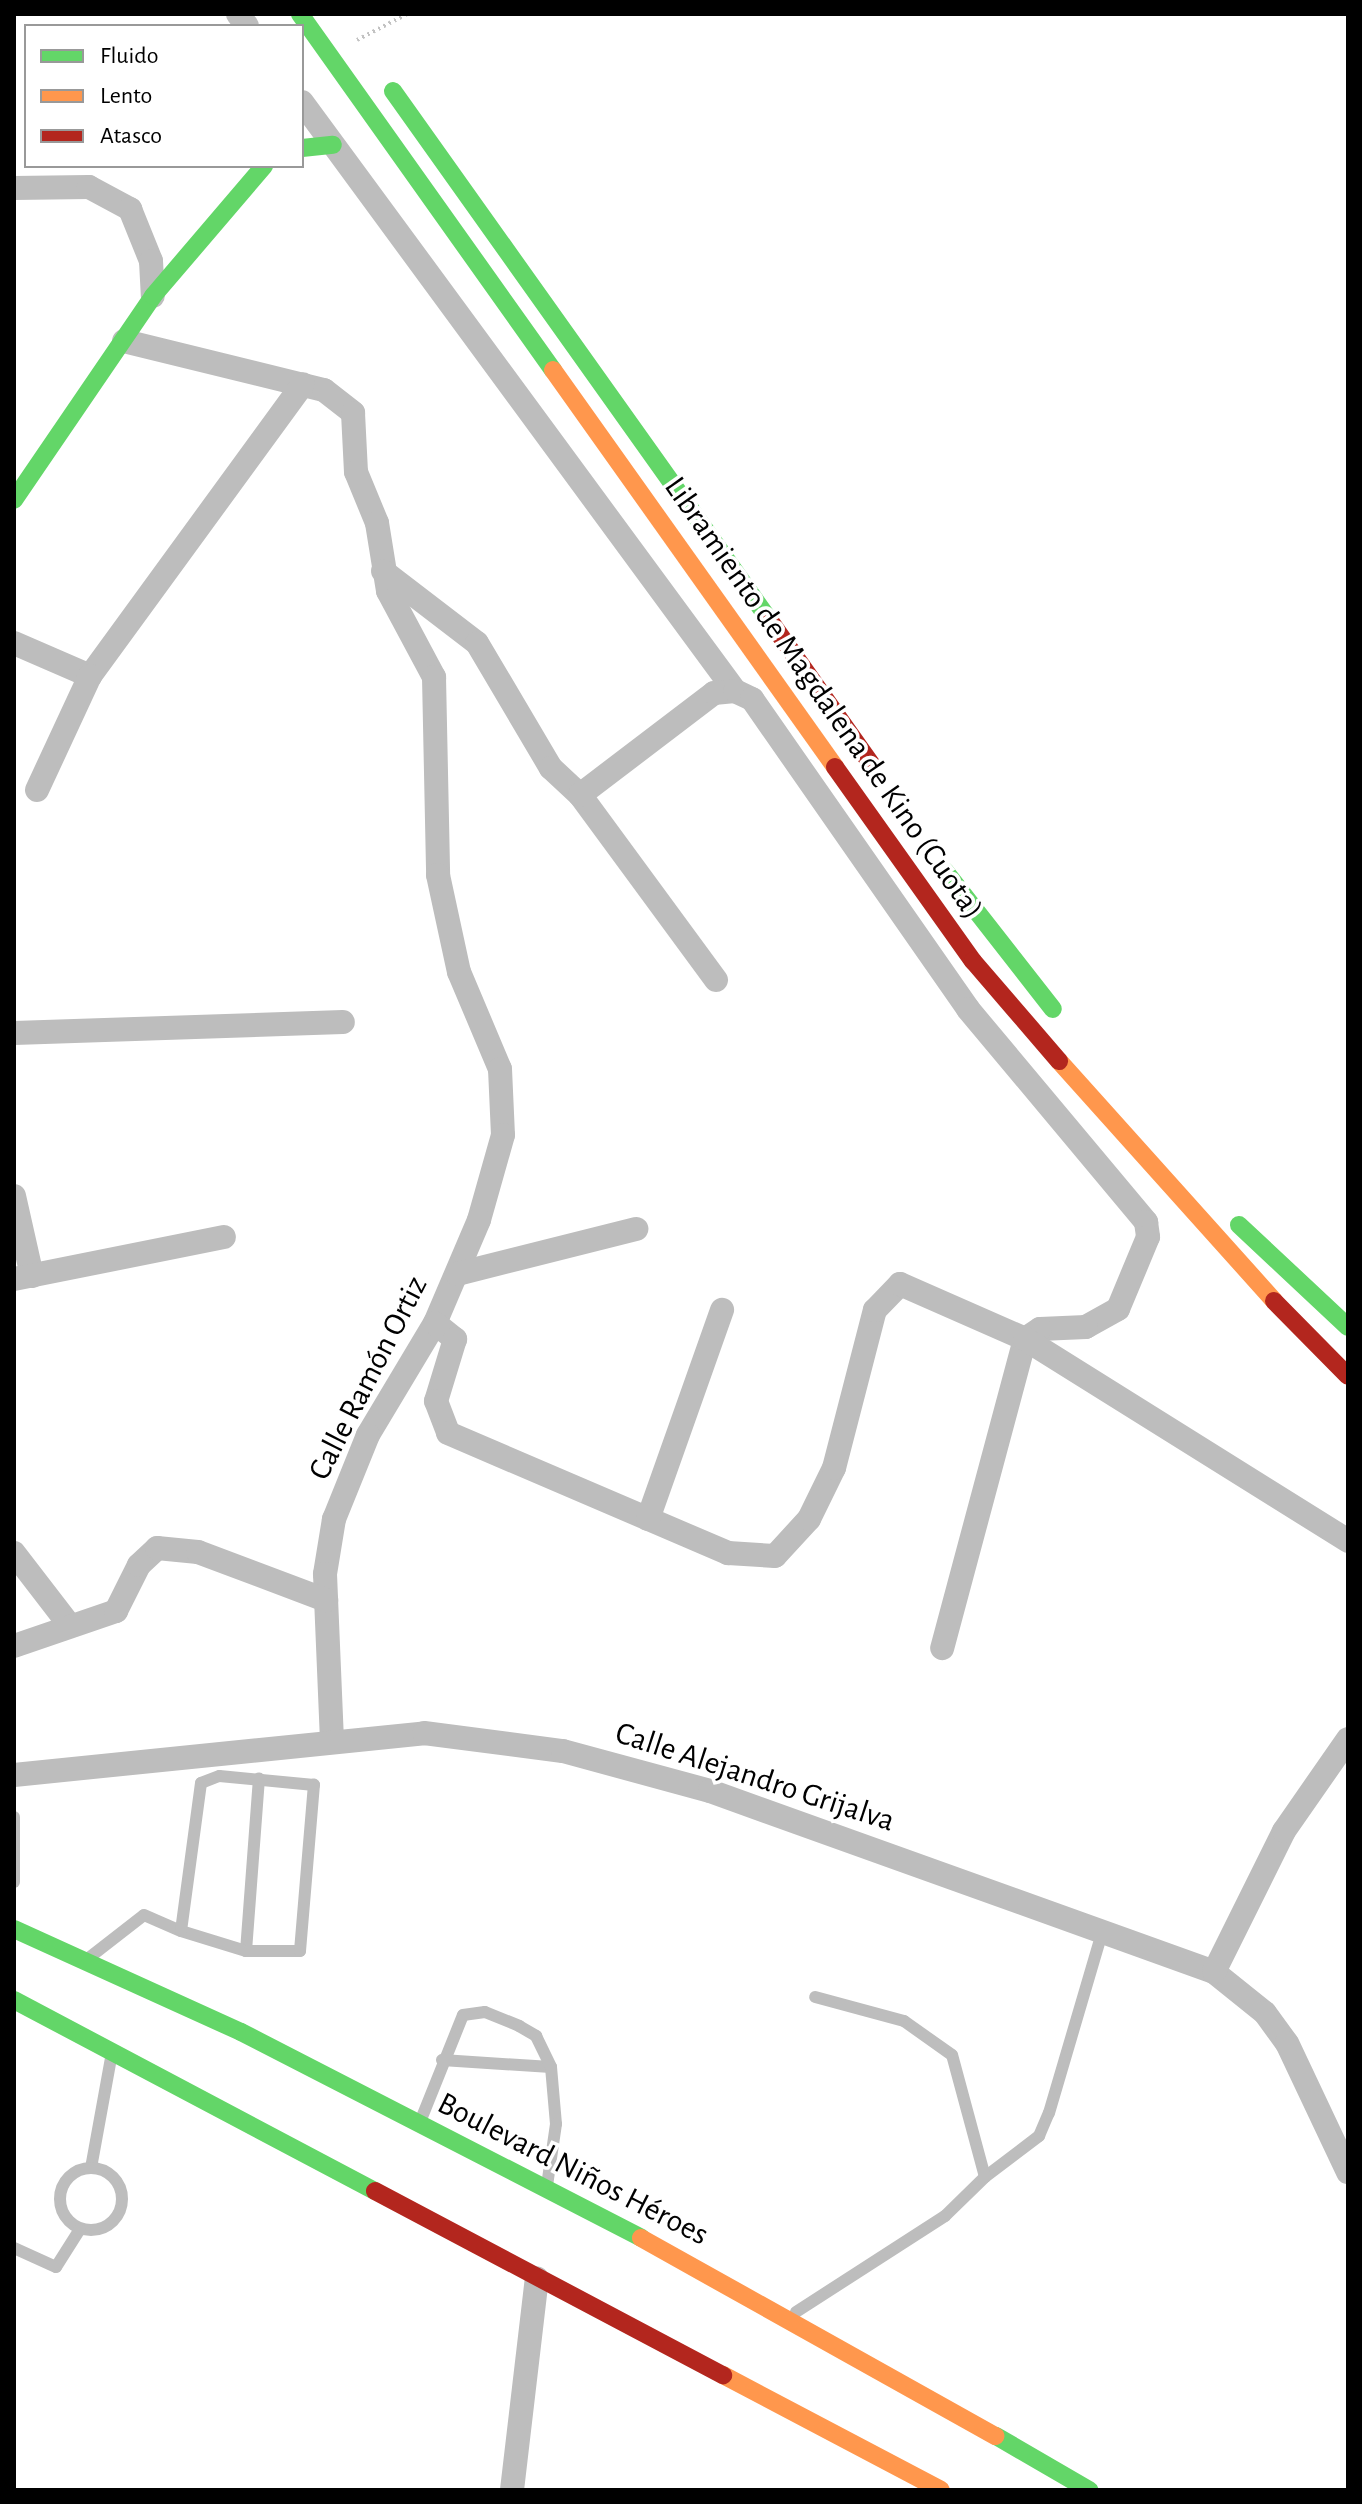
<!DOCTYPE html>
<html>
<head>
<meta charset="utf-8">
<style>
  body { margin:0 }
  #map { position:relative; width:1362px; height:2504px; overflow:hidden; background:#fff; font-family:"Alegreya Sans",sans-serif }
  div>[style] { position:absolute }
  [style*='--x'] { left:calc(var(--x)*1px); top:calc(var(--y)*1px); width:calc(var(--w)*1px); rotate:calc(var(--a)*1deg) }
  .path>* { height:4px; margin-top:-2px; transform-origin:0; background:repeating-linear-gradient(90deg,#c2c2c2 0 2px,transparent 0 6px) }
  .lane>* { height:12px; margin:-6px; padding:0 6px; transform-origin:6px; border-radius:6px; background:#bdbdbd }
  .lane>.ring { margin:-6px; padding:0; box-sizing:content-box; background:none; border:12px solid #bdbdbd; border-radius:50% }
  .street>* { height:24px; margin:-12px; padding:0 12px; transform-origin:12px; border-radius:12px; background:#bdbdbd }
  .fast>* { height:18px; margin:-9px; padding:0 9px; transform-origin:9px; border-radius:9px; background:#63d668 }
  .slow>* { height:18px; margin:-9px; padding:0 9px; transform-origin:9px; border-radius:9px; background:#ff974d }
  .jam>* { height:18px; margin:-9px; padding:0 9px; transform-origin:9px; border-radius:9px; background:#b3261e }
  span { translate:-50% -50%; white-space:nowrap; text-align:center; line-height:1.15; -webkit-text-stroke:7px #fff; paint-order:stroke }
  .street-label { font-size:32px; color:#000 }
  .frame { position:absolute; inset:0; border:16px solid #000; pointer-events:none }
  .legend { position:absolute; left:24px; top:24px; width:280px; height:144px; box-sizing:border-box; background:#fff; border:2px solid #999; margin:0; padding:10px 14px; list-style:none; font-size:24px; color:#000 }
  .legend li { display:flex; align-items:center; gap:16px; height:40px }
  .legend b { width:40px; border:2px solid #999 }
</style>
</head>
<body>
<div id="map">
  <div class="path">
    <div style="--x:357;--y:40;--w:56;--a:-27.5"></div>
  </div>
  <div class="lane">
    <div style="--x:14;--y:1817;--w:65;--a:90"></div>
    <div style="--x:246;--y:1951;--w:173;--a:-85.7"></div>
    <div style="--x:90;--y:1957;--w:68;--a:-37.9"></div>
    <div style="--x:144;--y:1915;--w:40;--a:23.4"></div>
    <div style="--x:181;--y:1931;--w:68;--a:17.1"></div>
    <div style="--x:246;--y:1951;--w:54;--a:0"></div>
    <div style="--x:300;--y:1951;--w:167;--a:-85.2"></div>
    <div style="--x:314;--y:1785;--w:95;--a:-174.6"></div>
    <div style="--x:219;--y:1776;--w:19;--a:159"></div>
    <div style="--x:201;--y:1783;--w:149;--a:97.7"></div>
    <div style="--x:442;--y:2060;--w:109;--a:3.7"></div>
    <div style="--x:420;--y:2122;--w:115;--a:-68.1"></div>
    <div style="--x:463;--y:2015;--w:22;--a:-8"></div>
    <div style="--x:485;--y:2012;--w:37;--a:22"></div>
    <div style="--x:519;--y:2026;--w:20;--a:30"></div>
    <div style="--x:536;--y:2036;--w:34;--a:64"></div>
    <div style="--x:551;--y:2067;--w:57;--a:85"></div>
    <div style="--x:556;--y:2124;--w:63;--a:98.3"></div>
    <div style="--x:91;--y:2168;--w:112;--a:-79.7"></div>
    <div class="ring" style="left:60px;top:2168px;width:50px;height:50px"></div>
    <div style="--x:985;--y:2177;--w:68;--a:-37.2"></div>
    <div style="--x:1039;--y:2136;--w:25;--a:-67"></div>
    <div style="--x:1049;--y:2113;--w:192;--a:-73.6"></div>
    <div style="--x:14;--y:2248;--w:46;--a:24.3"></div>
    <div style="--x:56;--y:2267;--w:45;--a:-57.7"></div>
    <div style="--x:796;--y:2312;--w:177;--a:-32.8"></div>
    <div style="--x:945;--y:2216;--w:56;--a:-44.3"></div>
    <div style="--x:985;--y:2177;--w:126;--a:-105.1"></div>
    <div style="--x:952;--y:2055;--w:59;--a:-144.7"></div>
    <div style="--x:904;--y:2021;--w:92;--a:-164.9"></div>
  </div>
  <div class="street">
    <div style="--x:238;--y:14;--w:15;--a:53"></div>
    <div style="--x:302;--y:102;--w:731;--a:53.68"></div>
    <div style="--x:14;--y:188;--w:75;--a:-0.8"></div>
    <div style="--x:89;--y:187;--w:47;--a:28.2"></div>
    <div style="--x:130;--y:209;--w:56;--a:68"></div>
    <div style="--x:151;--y:261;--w:35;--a:87"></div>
    <div style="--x:124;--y:341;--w:206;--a:13.8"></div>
    <div style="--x:324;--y:390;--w:37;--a:38"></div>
    <div style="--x:353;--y:413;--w:59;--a:87.1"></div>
    <div style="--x:356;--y:472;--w:55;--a:67.6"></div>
    <div style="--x:377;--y:523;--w:69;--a:80.8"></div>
    <div style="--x:388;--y:591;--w:98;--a:61.9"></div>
    <div style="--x:434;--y:677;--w:198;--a:88.8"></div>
    <div style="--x:438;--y:875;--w:99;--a:77.8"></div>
    <div style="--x:459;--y:972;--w:105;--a:67.1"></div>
    <div style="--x:500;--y:1069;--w:66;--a:87.4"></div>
    <div style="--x:503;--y:1135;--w:88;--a:105.8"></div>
    <div style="--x:479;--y:1220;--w:112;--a:113.1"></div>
    <div style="--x:435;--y:1323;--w:131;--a:120.9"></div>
    <div style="--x:368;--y:1435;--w:91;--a:112"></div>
    <div style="--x:334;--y:1519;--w:56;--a:99.3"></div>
    <div style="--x:325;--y:1574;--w:168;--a:87.6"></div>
    <div style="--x:383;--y:571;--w:118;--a:37.5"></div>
    <div style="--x:477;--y:643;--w:145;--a:59.4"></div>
    <div style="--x:551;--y:768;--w:40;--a:43"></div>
    <div style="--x:14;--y:643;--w:83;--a:23.5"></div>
    <div style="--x:90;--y:676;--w:361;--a:-53.9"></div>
    <div style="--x:37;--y:790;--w:126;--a:-65.1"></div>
    <div style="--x:716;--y:980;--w:230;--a:-126.3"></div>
    <div style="--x:580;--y:795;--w:168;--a:-37.3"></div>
    <div style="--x:714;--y:693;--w:21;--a:-5"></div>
    <div style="--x:735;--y:691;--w:19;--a:25"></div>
    <div style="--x:752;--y:699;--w:378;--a:55.1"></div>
    <div style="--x:968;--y:1009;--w:278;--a:50.1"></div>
    <div style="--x:1146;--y:1222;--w:15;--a:82"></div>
    <div style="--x:1148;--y:1237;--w:78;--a:112.6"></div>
    <div style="--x:1118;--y:1309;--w:37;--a:151"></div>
    <div style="--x:1086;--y:1327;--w:46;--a:177.5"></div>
    <div style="--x:1040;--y:1329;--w:18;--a:146"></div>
    <div style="--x:1025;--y:1339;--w:320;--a:105"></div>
    <div style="--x:14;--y:1033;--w:329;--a:-1.9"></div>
    <div style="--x:14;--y:1196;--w:82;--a:77.3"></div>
    <div style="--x:457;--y:1274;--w:185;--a:-14.1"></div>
    <div style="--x:14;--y:1279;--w:214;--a:-11.3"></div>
    <div style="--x:435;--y:1323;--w:26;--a:39"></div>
    <div style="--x:455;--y:1339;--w:65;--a:107"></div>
    <div style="--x:436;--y:1401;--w:34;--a:69"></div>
    <div style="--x:448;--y:1433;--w:305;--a:23.2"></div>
    <div style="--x:728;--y:1553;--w:47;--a:3.7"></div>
    <div style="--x:775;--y:1556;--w:50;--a:-47.4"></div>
    <div style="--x:809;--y:1519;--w:57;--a:-63.9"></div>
    <div style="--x:834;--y:1468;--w:163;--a:-75.5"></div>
    <div style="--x:875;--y:1310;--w:36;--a:-46"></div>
    <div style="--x:900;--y:1284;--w:137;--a:23.7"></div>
    <div style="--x:1025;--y:1339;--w:381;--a:32"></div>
    <div style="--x:648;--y:1519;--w:222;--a:-70.5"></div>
    <div style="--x:14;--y:1553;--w:88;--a:52.4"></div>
    <div style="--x:14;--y:1646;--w:108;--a:-18.9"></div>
    <div style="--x:116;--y:1611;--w:51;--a:-63.4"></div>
    <div style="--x:139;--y:1565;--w:25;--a:-43"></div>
    <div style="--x:157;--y:1548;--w:41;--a:5.6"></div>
    <div style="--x:198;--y:1552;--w:137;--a:20.6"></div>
    <div style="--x:14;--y:1775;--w:412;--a:-5.8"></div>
    <div style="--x:424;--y:1733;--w:140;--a:7.4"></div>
    <div style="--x:563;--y:1751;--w:152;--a:15.2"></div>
    <div style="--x:710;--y:1791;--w:536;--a:19.75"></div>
    <div style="--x:1214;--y:1972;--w:65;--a:38.8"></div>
    <div style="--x:1265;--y:2013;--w:37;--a:54"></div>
    <div style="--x:1287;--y:2043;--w:143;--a:64.7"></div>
    <div style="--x:1214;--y:1972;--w:157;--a:-63.6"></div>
    <div style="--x:1284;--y:1831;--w:112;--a:-55.2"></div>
    <div style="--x:512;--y:2490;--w:213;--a:-83.3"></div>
  </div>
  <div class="fast">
    <div style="--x:300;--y:14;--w:437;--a:54.6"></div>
    <div style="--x:393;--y:91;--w:650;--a:54.57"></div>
    <div style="--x:302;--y:148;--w:31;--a:-6"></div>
    <div style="--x:14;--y:500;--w:247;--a:-55.7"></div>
    <div style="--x:153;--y:296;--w:171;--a:-49.5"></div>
    <div style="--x:945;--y:871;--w:175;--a:52"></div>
    <div style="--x:1239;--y:1225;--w:149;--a:43.1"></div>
    <div style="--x:14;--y:1929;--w:249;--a:24.4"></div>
    <div style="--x:241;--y:2032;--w:450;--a:27.2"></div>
    <div style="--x:14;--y:2000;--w:408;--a:27.9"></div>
    <div style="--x:996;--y:2436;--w:108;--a:30.1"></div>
  </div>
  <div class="slow">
    <div style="--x:553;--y:370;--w:487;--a:54.6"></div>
    <div style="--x:1059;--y:1061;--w:322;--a:48.1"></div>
    <div style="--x:641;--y:2238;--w:406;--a:29.2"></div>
    <div style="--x:723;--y:2375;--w:246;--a:27.8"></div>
  </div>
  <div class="jam">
    <div style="--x:770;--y:621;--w:176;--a:54.7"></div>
    <div style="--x:835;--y:767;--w:238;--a:54.6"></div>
    <div style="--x:973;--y:961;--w:132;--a:49.3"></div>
    <div style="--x:1274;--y:1301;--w:105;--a:45.4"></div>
    <div style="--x:375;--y:2191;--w:394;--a:27.9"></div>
  </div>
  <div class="street-label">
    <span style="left:824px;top:698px;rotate:55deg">Libramiento de Magdalena de Kino (Cuota)</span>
    <span style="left:368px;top:1378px;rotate:-63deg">Calle Ramón Ortiz</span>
    <span style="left:755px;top:1777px;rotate:18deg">Calle Alejandro Grijalva</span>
    <span style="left:573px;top:2169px;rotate:27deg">Boulevard Niños Héroes</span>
  </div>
  <div class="frame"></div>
  <ul class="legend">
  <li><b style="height:10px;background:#63d668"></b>Fluido</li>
  <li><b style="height:10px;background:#ff974d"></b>Lento</li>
  <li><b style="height:10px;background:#b3261e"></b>Atasco</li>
  </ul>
</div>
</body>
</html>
